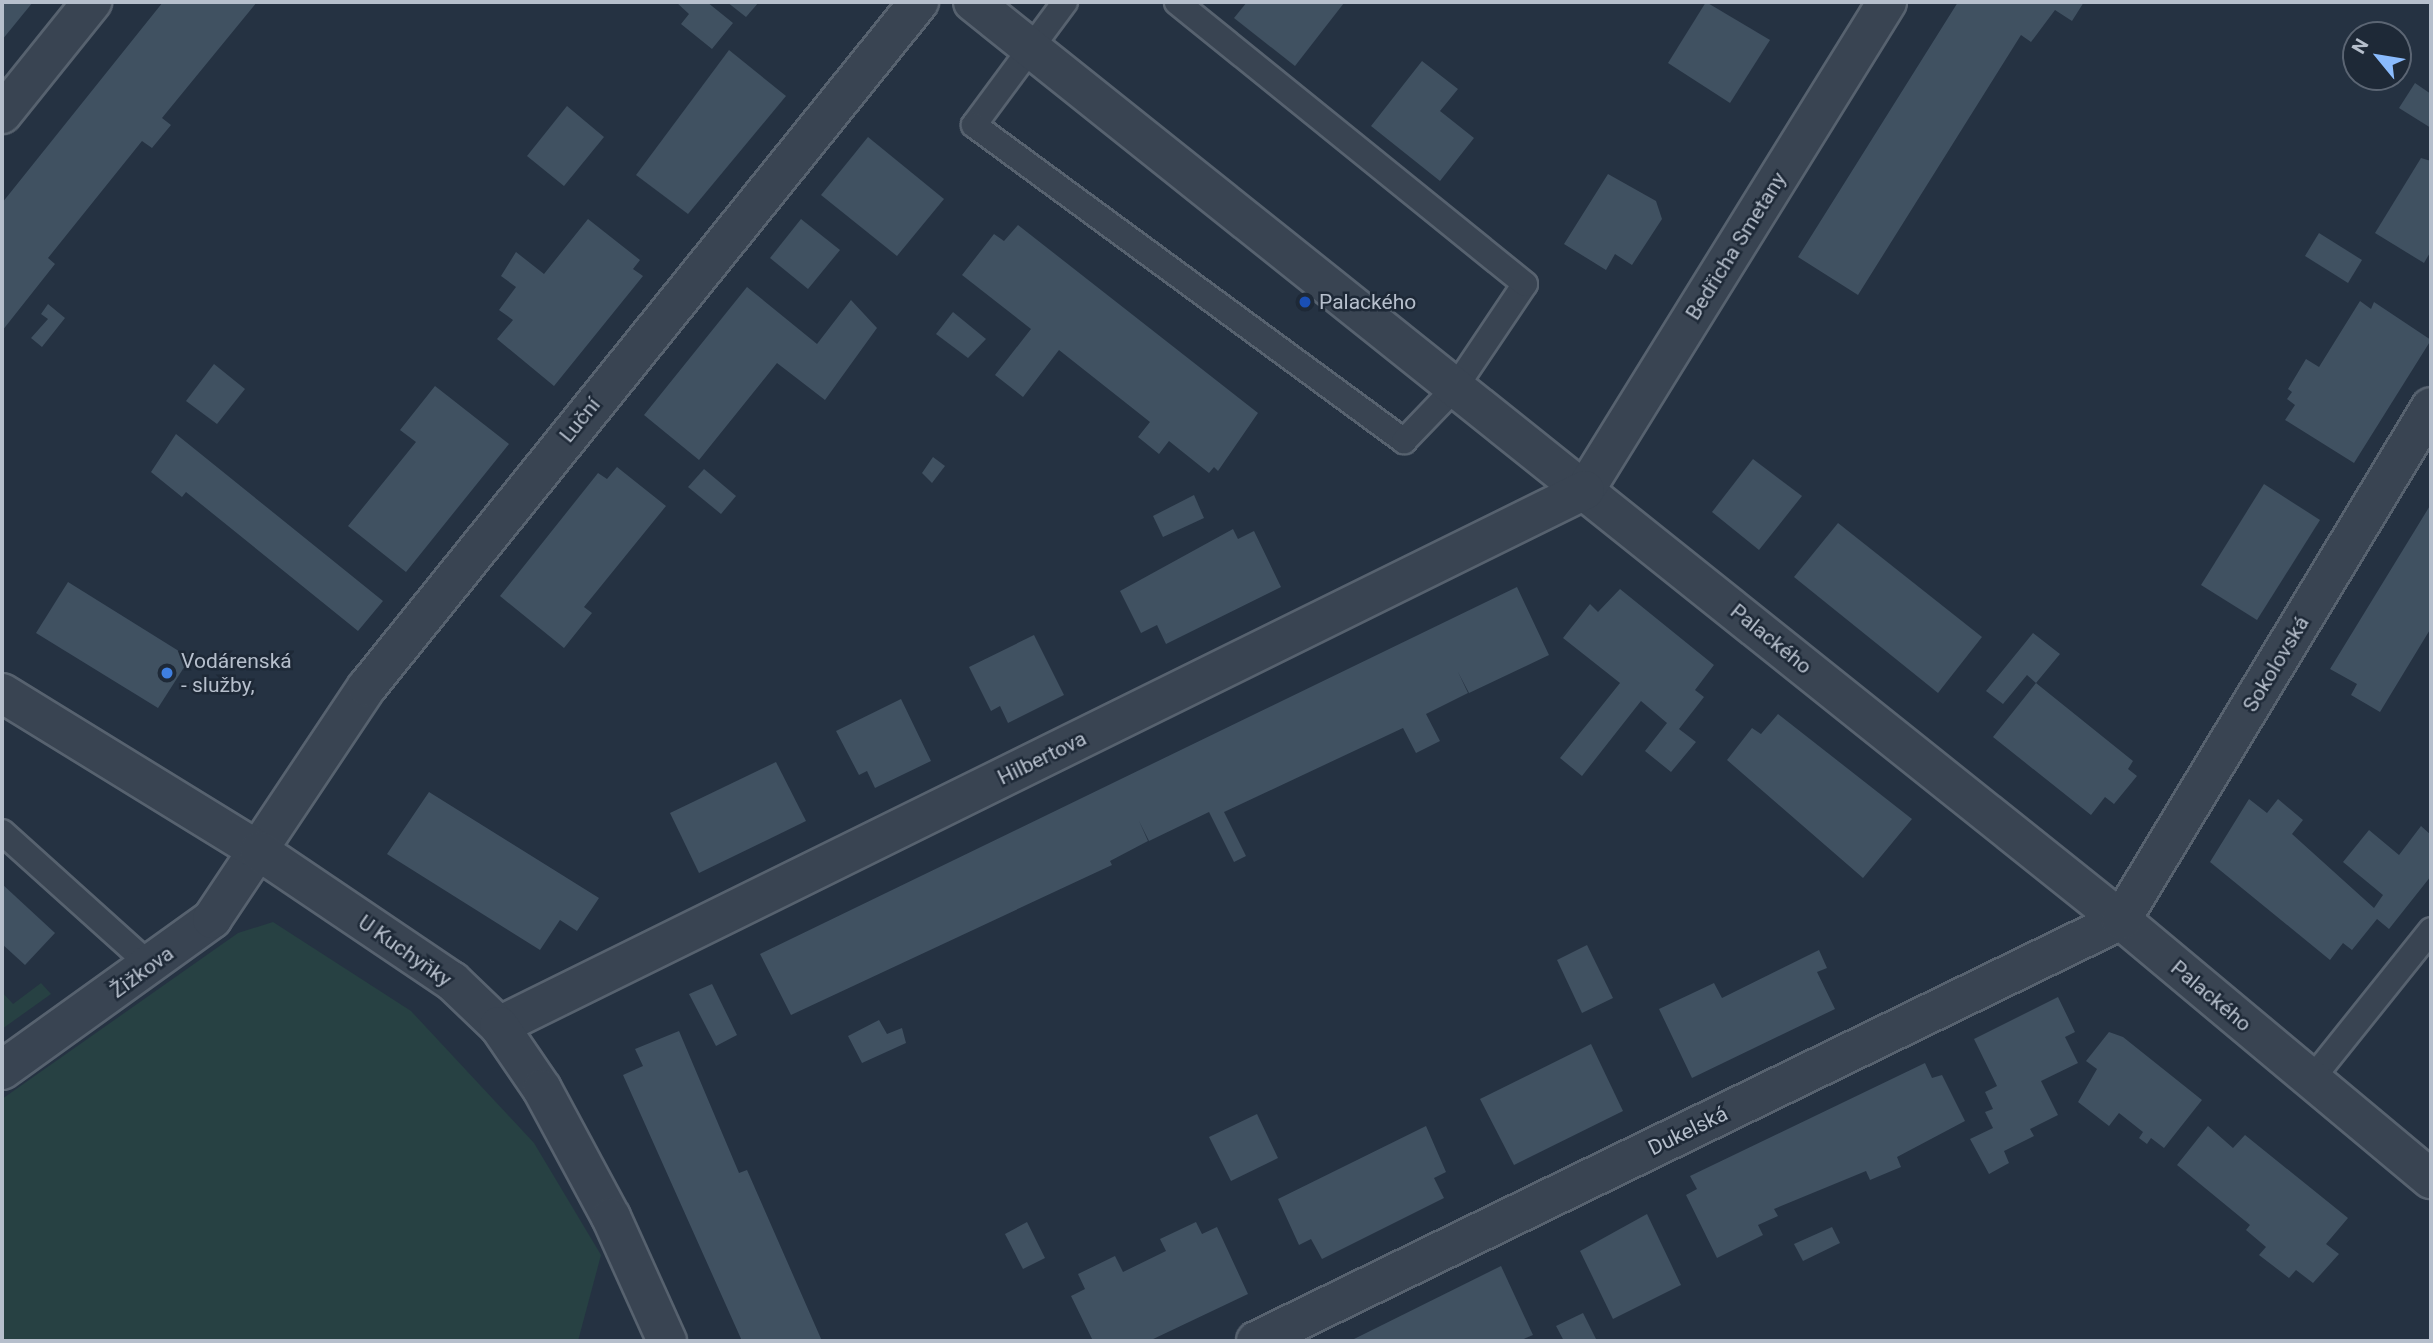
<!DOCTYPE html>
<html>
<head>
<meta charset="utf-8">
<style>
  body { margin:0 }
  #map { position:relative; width:2433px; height:1343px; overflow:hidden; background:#253242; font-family:Roboto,sans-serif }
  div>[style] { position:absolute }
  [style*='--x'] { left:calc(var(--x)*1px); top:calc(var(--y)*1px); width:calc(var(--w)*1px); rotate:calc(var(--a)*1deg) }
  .green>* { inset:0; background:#274143 }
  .building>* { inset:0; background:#405161 }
  .roads { filter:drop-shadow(2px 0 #57626f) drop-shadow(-2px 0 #57626f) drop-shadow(0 2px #57626f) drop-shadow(0 -2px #57626f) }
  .service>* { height:24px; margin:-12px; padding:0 12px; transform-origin:12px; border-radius:12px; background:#394452 }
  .minor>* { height:38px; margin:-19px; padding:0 19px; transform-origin:19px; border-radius:19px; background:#394452 }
  .tertiary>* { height:38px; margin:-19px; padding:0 19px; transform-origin:19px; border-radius:19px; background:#394452 }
  .dots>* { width:19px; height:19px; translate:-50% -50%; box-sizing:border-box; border:4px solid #1e2937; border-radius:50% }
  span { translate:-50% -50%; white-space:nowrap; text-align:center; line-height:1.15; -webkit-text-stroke:5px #1e2937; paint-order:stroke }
  .street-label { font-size:21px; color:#b6bfcc }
  .poi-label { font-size:21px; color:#b6bfcc }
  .left { translate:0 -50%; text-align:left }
  .frame { position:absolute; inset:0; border:4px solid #b6bfcc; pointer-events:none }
  .north { position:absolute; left:2342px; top:21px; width:70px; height:70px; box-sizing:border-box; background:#1e2937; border:2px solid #5b6573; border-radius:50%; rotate:300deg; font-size:19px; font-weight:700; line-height:28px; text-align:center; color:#b6bfcc }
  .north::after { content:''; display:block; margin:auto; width:24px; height:32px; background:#8abbfd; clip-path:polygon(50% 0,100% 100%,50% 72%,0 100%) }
</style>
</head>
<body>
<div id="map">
  <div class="green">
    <div style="clip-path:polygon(273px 922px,411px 1011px,534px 1143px,601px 1255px,578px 1341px,2px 1341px,2px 1099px,238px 933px)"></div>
    <div style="clip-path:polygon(41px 983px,51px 994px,2px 1029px,2px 992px,13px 1004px)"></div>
  </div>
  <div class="building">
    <div style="clip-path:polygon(2px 2px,33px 2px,2px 40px)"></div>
    <div style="clip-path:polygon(163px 2px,257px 2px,162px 118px,171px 125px,152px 148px,142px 141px,48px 258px,55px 264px,2px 331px,2px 203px)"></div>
    <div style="clip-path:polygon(676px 2px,707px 2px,733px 23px,712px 49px,681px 24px,689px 14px)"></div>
    <div style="clip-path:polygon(727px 2px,759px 2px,746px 17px)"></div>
    <div style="clip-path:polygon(1247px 2px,1342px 2px,1344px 3px,1295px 66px,1234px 18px)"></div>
    <div style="clip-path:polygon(1706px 2px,1770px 40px,1730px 103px,1668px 63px)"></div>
    <div style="clip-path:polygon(1958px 2px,2084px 2px,2072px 21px,2055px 10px,2031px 42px,2021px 35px,1858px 295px,1798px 257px)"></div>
    <div style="clip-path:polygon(729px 50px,786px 96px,688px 214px,636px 175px)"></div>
    <div style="clip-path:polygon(1422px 61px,1458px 89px,1440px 111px,1474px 138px,1440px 181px,1371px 126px)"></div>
    <div style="clip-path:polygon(2415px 83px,2431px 94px,2431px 128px,2399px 108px)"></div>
    <div style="clip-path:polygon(567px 106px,604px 137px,564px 186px,527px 156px)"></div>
    <div style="clip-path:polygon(868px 137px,944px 199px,897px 256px,821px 195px)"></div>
    <div style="clip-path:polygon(2421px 158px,2431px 161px,2431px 251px,2424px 263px,2375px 233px)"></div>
    <div style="clip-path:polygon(1608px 174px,1656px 201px,1662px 219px,1632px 265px,1615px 254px,1606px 270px,1564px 244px)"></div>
    <div style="clip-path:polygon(588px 219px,640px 260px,633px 269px,643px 276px,554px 386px,497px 339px,513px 320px,499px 310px,516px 287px,501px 276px,516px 252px,544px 274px)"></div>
    <div style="clip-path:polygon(801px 219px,840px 250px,808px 289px,770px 258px)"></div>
    <div style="clip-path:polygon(1018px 225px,1258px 413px,1218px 471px,1214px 467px,1209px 473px,1169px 441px,1159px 454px,1138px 437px,1150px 422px,1059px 350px,1023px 397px,995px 375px,1031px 329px,962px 275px,994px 234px,1004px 241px)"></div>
    <div style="clip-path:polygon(2319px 233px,2362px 260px,2348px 283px,2305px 256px)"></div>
    <div style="clip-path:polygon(747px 287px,817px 344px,851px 300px,877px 328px,825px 400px,777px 363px,699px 460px,644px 415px)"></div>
    <div style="clip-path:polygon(2360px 301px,2371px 309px,2374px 302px,2431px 340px,2354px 463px,2285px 420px,2295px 405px,2287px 399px,2292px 392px,2288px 389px,2306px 359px,2319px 367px)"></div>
    <div style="clip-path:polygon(48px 304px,65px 318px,42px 347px,31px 338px,48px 319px,41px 314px)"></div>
    <div style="clip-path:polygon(953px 312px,986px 339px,968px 358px,936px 334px)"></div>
    <div style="clip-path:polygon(214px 364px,245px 389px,217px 424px,186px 401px)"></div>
    <div style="clip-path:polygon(435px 386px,509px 444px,406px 572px,348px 526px,416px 442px,400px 430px)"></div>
    <div style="clip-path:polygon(176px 434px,383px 601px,358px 631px,186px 492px,182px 497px,151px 472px)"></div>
    <div style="clip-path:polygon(933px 457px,945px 466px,932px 483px,922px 473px)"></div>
    <div style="clip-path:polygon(1753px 459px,1802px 496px,1759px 550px,1712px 512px)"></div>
    <div style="clip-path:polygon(617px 467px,666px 506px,584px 607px,592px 613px,564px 648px,500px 596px,598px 473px,607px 479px)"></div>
    <div style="clip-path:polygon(704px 469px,736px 496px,721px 514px,688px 487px)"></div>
    <div style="clip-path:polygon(2264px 484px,2320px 520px,2257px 620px,2201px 585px)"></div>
    <div style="clip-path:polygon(1194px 495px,1204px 518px,1163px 537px,1153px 516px)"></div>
    <div style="clip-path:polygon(2431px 504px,2431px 628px,2380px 712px,2351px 695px,2357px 684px,2330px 669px)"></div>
    <div style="clip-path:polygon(1838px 523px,1982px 637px,1938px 693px,1794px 577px)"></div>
    <div style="clip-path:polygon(1233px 529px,1238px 539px,1254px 531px,1281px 587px,1166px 644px,1157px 625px,1141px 633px,1120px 591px)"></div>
    <div style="clip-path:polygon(68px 582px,190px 658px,158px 708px,36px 633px)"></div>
    <div style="clip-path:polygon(1517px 587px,1549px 655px,1469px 693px,1458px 672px,1468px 693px,1426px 714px,1440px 741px,1416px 753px,1403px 728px,1224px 812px,1246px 856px,1234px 862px,1209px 812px,1149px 841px,1139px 821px,1148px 841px,1110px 861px,1112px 865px,791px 1015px,760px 954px)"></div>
    <div style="clip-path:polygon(1620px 589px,1714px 665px,1695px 690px,1704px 697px,1679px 729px,1696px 742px,1671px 772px,1645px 751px,1667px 723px,1641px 701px,1582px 776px,1560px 758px,1620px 683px,1563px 638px,1590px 604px,1598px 612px)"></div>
    <div style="clip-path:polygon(2033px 633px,2060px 654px,2036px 683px,2133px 761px,2128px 769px,2137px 776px,2114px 804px,2105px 797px,2091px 815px,1993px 737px,2036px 683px,2027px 675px,2003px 704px,1986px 691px)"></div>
    <div style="clip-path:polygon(1034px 635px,1064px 695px,1008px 723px,1000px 706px,991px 711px,969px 667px)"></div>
    <div style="clip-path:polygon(901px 699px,931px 761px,875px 788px,867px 771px,859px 775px,836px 731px)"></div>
    <div style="clip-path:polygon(1778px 714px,1912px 819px,1863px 878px,1727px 760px,1752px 728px,1761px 734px)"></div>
    <div style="clip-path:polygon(776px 762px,806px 821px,699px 873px,670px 813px)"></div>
    <div style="clip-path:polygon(429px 792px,599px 898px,577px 931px,560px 920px,540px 950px,387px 854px)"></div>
    <div style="clip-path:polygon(2249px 799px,2267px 813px,2278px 799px,2303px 820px,2292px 834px,2374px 908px,2383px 895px,2343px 862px,2369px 830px,2399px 855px,2421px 826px,2431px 835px,2431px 876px,2389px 929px,2377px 919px,2352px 950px,2343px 943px,2330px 960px,2210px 862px)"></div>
    <div style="clip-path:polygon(2px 884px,55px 933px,25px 965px,2px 944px)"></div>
    <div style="clip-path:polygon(1587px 945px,1613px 998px,1582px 1013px,1557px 960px)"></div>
    <div style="clip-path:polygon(1819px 950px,1827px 968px,1817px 972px,1835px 1009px,1692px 1078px,1659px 1009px,1714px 983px,1722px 998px)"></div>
    <div style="clip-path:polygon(712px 984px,737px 1035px,716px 1046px,689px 994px)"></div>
    <div style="clip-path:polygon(2058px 997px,2075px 1032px,2065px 1037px,2078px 1063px,2041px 1081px,2058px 1115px,2030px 1129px,2034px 1136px,2004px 1151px,2009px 1163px,1989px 1174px,1970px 1139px,1993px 1128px,1985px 1112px,1993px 1109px,1985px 1092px,1997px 1086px,1974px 1039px)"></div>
    <div style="clip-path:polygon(879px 1020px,887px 1034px,902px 1028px,906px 1043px,862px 1063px,848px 1036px)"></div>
    <div style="clip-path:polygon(679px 1031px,739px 1173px,747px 1170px,822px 1341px,742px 1341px,623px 1075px,643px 1066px,635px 1049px)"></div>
    <div style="clip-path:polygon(2109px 1032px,2123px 1037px,2202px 1100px,2164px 1148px,2151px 1138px,2147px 1144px,2139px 1138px,2143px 1132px,2119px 1113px,2109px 1126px,2078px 1102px,2097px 1069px,2086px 1061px)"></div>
    <div style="clip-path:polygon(1591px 1044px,1623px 1111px,1514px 1165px,1480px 1099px)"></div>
    <div style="clip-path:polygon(1925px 1063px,1932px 1078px,1942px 1075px,1965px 1121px,1897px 1157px,1901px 1167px,1870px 1180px,1866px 1171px,1774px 1209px,1778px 1216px,1758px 1225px,1763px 1235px,1717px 1258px,1686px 1195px,1697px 1189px,1690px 1176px)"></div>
    <div style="clip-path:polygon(1257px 1114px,1278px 1158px,1231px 1181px,1209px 1137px)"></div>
    <div style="clip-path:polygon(1426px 1126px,1446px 1172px,1434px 1178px,1444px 1198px,1322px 1259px,1311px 1239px,1299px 1245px,1278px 1199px)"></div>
    <div style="clip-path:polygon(2208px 1126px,2233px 1148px,2245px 1135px,2348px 1218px,2326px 1244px,2339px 1254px,2313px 1283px,2296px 1270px,2289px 1278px,2259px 1255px,2266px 1247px,2246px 1230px,2250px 1225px,2177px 1165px)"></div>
    <div style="clip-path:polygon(1647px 1214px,1681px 1285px,1613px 1319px,1580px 1251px)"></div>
    <div style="clip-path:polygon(1027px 1222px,1045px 1258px,1023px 1269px,1005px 1234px)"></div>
    <div style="clip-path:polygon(1196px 1222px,1202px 1234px,1217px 1227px,1248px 1294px,1149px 1341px,1093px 1341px,1071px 1296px,1085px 1289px,1078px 1274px,1115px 1256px,1123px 1272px,1166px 1251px,1160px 1239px)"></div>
    <div style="clip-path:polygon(1832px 1227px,1840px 1243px,1803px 1261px,1794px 1244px)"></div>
    <div style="clip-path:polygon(1501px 1266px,1533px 1335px,1519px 1341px,1350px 1341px)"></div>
    <div style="clip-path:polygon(1583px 1313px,1597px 1341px,1564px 1341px,1556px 1326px)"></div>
  </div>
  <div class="roads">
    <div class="service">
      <div style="--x:1065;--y:2;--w:153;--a:126.5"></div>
      <div style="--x:974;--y:125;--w:534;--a:36.31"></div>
      <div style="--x:1404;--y:441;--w:74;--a:-46.1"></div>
      <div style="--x:1455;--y:388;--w:125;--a:-56.1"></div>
      <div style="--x:1525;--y:284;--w:448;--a:-141"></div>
      <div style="--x:2;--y:832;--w:202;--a:42"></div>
      <div style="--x:2311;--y:1080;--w:192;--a:-51.3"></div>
    </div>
    <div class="minor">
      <div style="--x:973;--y:2;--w:1470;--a:38.65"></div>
      <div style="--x:2121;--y:920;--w:404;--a:39.9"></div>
      <div style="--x:2;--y:114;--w:144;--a:-51.2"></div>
      <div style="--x:1585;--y:490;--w:574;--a:-58.25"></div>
      <div style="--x:499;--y:1026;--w:1211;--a:-26.27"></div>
      <div style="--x:2;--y:1070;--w:259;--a:-35.7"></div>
      <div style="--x:212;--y:919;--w:279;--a:-56.3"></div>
      <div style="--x:367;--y:687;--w:880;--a:-51.14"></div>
      <div style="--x:1256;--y:1341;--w:962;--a:-25.95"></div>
      <div style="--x:2121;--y:920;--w:599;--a:-58.86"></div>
    </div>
    <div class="tertiary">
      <div style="--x:2;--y:693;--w:302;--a:31.6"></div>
      <div style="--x:259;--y:851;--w:233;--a:34"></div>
      <div style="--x:452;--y:981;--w:65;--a:43.8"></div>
      <div style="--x:499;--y:1026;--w:76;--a:55.7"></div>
      <div style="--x:542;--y:1089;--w:145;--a:61.7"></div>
      <div style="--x:611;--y:1217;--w:136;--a:65.7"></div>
    </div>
  </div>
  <div class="dots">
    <div style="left:1305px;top:302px;background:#1a4fb4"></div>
    <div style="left:167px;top:673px;background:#3f7fe0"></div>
  </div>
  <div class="street-label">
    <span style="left:1736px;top:246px;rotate:-58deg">Bedřicha Smetany</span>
    <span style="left:580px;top:420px;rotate:-51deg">Luční</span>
    <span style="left:1771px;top:639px;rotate:39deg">Palackého</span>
    <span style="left:2276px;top:664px;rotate:-59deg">Sokolovská</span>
    <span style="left:1042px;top:758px;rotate:-26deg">Hilbertova</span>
    <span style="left:405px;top:951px;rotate:35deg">U Kuchyňky</span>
    <span style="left:142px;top:972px;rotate:-36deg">Žižkova</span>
    <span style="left:2211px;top:996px;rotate:40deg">Palackého</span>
    <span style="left:1688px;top:1131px;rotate:-26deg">Dukelská</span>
  </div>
  <div class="poi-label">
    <span class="left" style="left:1319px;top:302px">Palackého</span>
    <span class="left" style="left:181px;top:673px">Vodárenská<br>- služby,</span>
  </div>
  <div class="frame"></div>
  <div class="north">N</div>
</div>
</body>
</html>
